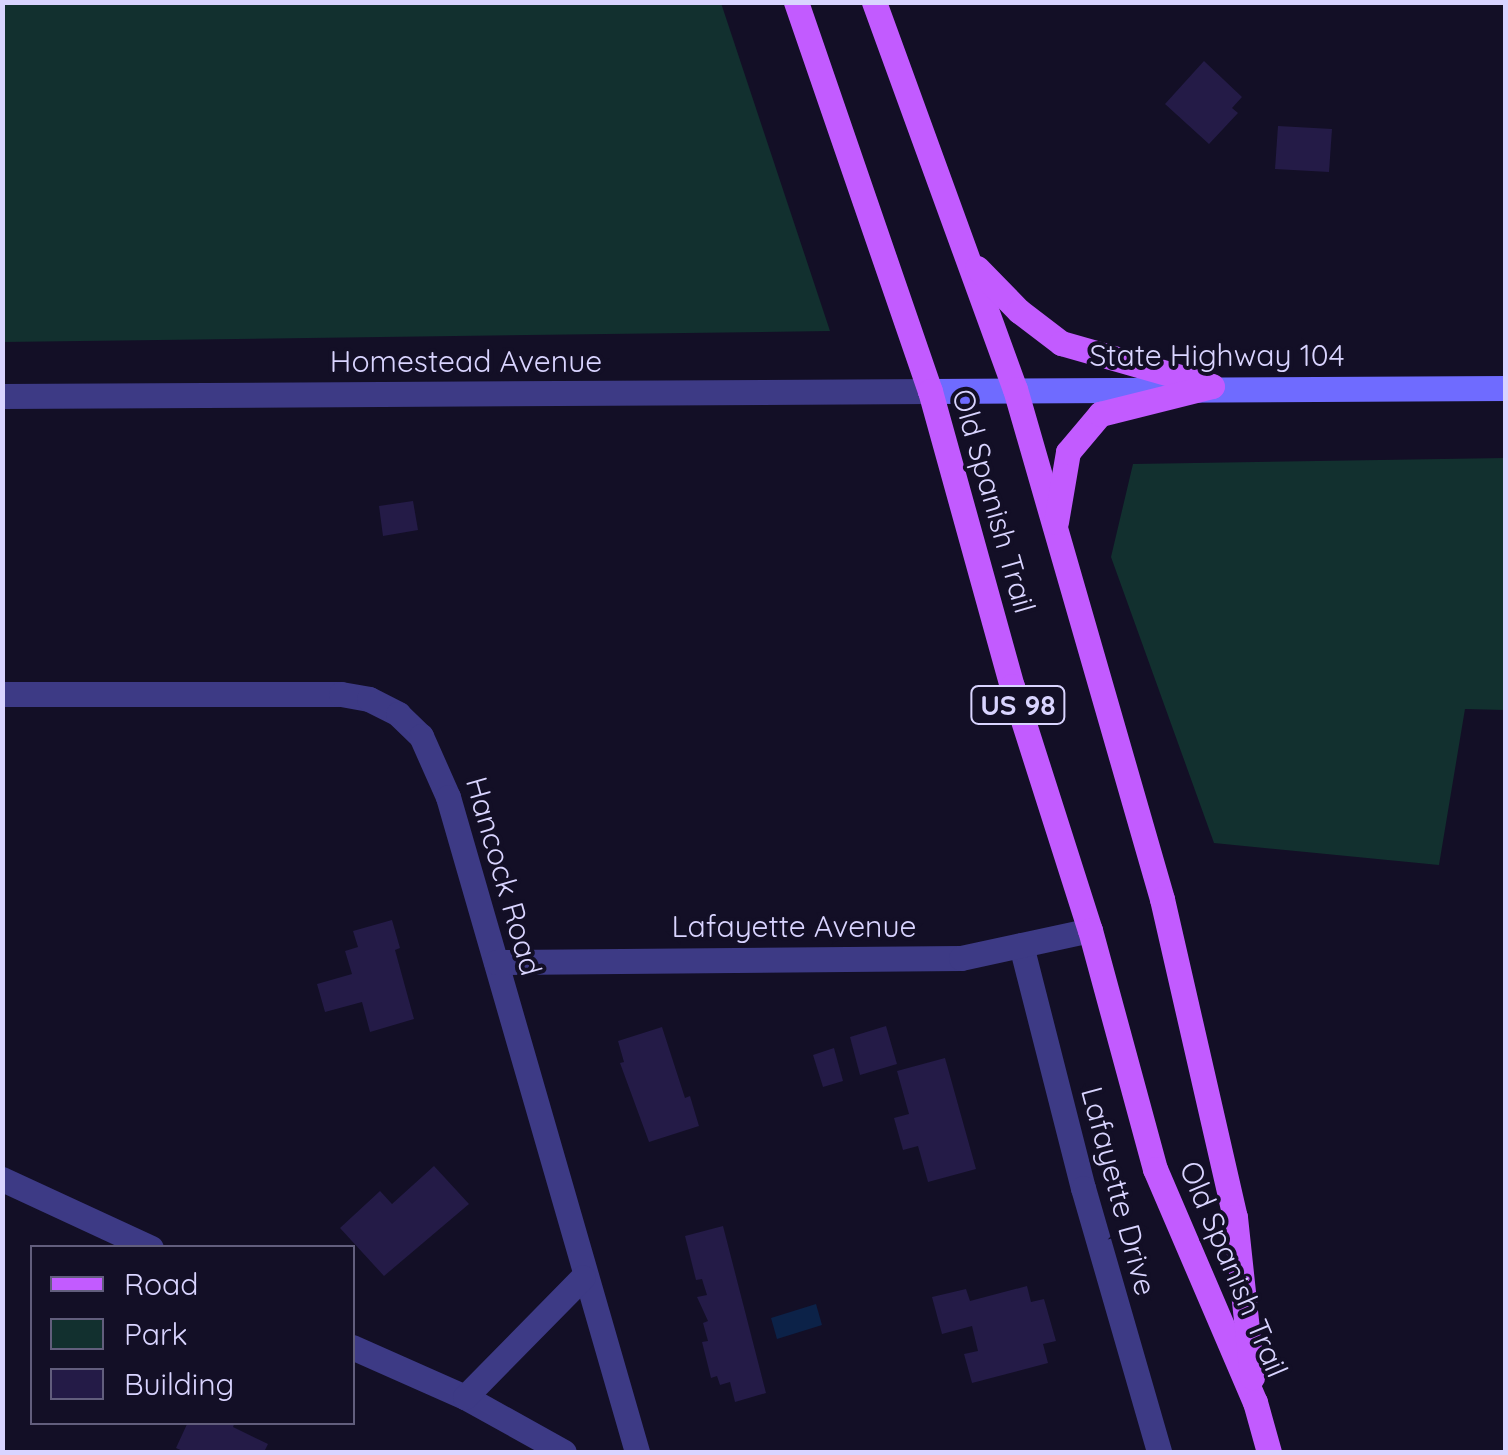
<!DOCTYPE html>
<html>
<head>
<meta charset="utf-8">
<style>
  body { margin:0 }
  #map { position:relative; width:1508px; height:1455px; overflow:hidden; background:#130f26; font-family:Quicksand,sans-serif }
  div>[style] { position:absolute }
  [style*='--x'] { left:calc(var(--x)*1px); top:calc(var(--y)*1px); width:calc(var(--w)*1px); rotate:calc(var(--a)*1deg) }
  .green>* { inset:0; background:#12302f }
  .water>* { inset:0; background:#0c2248 }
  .building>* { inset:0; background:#241b47 }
  .minor>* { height:25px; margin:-12.5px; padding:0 12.5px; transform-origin:12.5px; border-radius:12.5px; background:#3d3a85 }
  .tertiary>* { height:25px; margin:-12.5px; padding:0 12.5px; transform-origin:12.5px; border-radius:12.5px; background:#3d3a85 }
  .secondary>* { height:25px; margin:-12.5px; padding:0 12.5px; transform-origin:12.5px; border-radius:12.5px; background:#6f6bff }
  .primary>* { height:25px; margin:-12.5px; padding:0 12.5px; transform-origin:12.5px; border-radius:12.5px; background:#c25bff }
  span { translate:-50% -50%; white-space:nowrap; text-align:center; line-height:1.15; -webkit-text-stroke:8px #130f26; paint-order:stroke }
  .shield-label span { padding:2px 8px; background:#130f26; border:2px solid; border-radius:8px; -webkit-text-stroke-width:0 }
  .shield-label { font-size:28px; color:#d9d4ff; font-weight:700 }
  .street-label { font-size:30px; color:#d9d4ff }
  .frame { position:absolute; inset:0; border:5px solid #d9d4ff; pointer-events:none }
  .legend { position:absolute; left:30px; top:1245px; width:325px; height:180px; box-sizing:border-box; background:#130f26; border:2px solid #625e7d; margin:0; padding:12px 18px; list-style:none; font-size:30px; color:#d9d4ff }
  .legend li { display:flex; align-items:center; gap:20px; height:50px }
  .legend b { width:50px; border:2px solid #625e7d }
</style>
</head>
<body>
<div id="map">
  <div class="green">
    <div style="clip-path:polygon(2px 3px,721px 3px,830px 331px,3px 342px)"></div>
    <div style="clip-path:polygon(1505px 458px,1505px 710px,1465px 709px,1439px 865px,1214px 843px,1111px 557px,1133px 464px)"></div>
  </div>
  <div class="water">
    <div style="clip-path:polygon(816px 1304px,822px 1325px,777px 1339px,771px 1318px)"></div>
  </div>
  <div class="building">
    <div style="clip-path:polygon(1204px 61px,1242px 97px,1232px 108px,1238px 113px,1209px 144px,1165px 104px)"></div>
    <div style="clip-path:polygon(1278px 126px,1332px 129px,1329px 172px,1275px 169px)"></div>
    <div style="clip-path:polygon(413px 501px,418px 530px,383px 536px,379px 506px)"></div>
    <div style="clip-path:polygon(392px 920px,400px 948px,395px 950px,414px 1019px,370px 1032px,362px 1002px,325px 1012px,317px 984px,352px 974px,345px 951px,358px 947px,353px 931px)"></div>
    <div style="clip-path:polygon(886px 1026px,897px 1064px,860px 1075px,850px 1037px)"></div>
    <div style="clip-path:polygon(662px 1027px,685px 1098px,690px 1096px,699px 1126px,649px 1142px,620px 1063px,624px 1062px,618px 1041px)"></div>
    <div style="clip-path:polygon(834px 1048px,843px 1081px,823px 1087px,813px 1055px)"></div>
    <div style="clip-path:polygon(945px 1058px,976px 1169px,928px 1182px,918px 1146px,903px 1150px,894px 1118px,909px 1114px,897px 1071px)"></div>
    <div style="clip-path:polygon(434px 1166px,469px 1204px,384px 1276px,340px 1228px,380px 1191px,392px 1204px)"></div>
    <div style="clip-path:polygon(723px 1226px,766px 1393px,735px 1402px,730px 1382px,720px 1385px,717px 1376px,711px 1378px,702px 1342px,708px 1341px,703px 1323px,708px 1321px,697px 1297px,707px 1295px,702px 1279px,696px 1280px,685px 1236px)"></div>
    <div style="clip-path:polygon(1027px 1286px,1031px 1302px,1044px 1299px,1056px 1341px,1043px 1344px,1048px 1363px,972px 1383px,964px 1354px,978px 1351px,972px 1326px,942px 1334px,932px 1297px,966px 1289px,970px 1301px)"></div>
    <div style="clip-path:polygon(188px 1422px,235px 1422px,233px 1427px,268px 1444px,264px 1452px,185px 1452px,176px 1448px)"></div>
  </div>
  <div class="minor">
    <div style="--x:2;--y:694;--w:339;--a:0"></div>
    <div style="--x:341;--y:694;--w:28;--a:10"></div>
    <div style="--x:369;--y:699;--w:33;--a:27"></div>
    <div style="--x:398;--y:714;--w:32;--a:44"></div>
    <div style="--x:421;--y:736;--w:67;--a:66.1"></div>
    <div style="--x:448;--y:797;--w:682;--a:73.9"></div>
    <div style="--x:1021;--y:945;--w:251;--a:75.7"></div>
    <div style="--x:1083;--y:1188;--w:275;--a:73.9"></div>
    <div style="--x:496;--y:962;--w:465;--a:-0.5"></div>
    <div style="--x:961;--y:958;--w:132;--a:-12.2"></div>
    <div style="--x:2;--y:1179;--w:164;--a:24.8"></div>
    <div style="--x:352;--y:1347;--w:124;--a:23.9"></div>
    <div style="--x:465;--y:1397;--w:113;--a:29.1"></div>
    <div style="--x:465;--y:1397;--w:168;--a:-45.5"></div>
  </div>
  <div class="tertiary">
    <div style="--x:2;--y:396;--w:928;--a:-0.31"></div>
  </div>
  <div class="secondary">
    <div style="--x:930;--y:391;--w:576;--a:-0.3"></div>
  </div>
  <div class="primary">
    <div style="--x:796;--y:2;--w:411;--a:71"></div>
    <div style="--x:930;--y:391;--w:306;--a:74.5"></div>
    <div style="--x:1012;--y:686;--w:256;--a:72.3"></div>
    <div style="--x:1090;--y:930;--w:248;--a:74.8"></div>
    <div style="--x:1155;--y:1169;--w:254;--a:66.8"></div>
    <div style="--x:1255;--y:1402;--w:52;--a:74.4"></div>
    <div style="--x:874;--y:2;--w:412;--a:70"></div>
    <div style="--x:1015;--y:389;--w:531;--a:73.92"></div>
    <div style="--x:1162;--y:899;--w:326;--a:77.1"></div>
    <div style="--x:1235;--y:1217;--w:161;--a:83.9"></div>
    <div style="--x:977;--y:268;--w:60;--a:45.7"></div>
    <div style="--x:1019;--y:311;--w:53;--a:37.3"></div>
    <div style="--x:1061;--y:343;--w:157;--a:15.9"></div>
    <div style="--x:1056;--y:522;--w:71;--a:-80.3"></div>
    <div style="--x:1068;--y:452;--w:50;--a:-49.9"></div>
    <div style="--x:1100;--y:414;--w:115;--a:-14"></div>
  </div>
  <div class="shield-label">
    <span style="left:1018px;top:705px">US 98</span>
  </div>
  <div class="street-label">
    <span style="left:1217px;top:355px">State Highway 104</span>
    <span style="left:466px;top:361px">Homestead Avenue</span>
    <span style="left:994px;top:501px;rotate:74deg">Old Spanish Trail</span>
    <span style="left:504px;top:876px;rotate:74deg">Hancock Road</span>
    <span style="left:794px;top:926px">Lafayette Avenue</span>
    <span style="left:1119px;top:1191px;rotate:75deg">Lafayette Drive</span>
    <span style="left:1234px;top:1269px;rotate:67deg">Old Spanish Trail</span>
  </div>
  <div class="frame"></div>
  <ul class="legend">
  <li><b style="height:12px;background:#c25bff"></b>Road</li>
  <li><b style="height:28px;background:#12302f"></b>Park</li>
  <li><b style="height:28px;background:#241b47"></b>Building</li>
  </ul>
</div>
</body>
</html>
